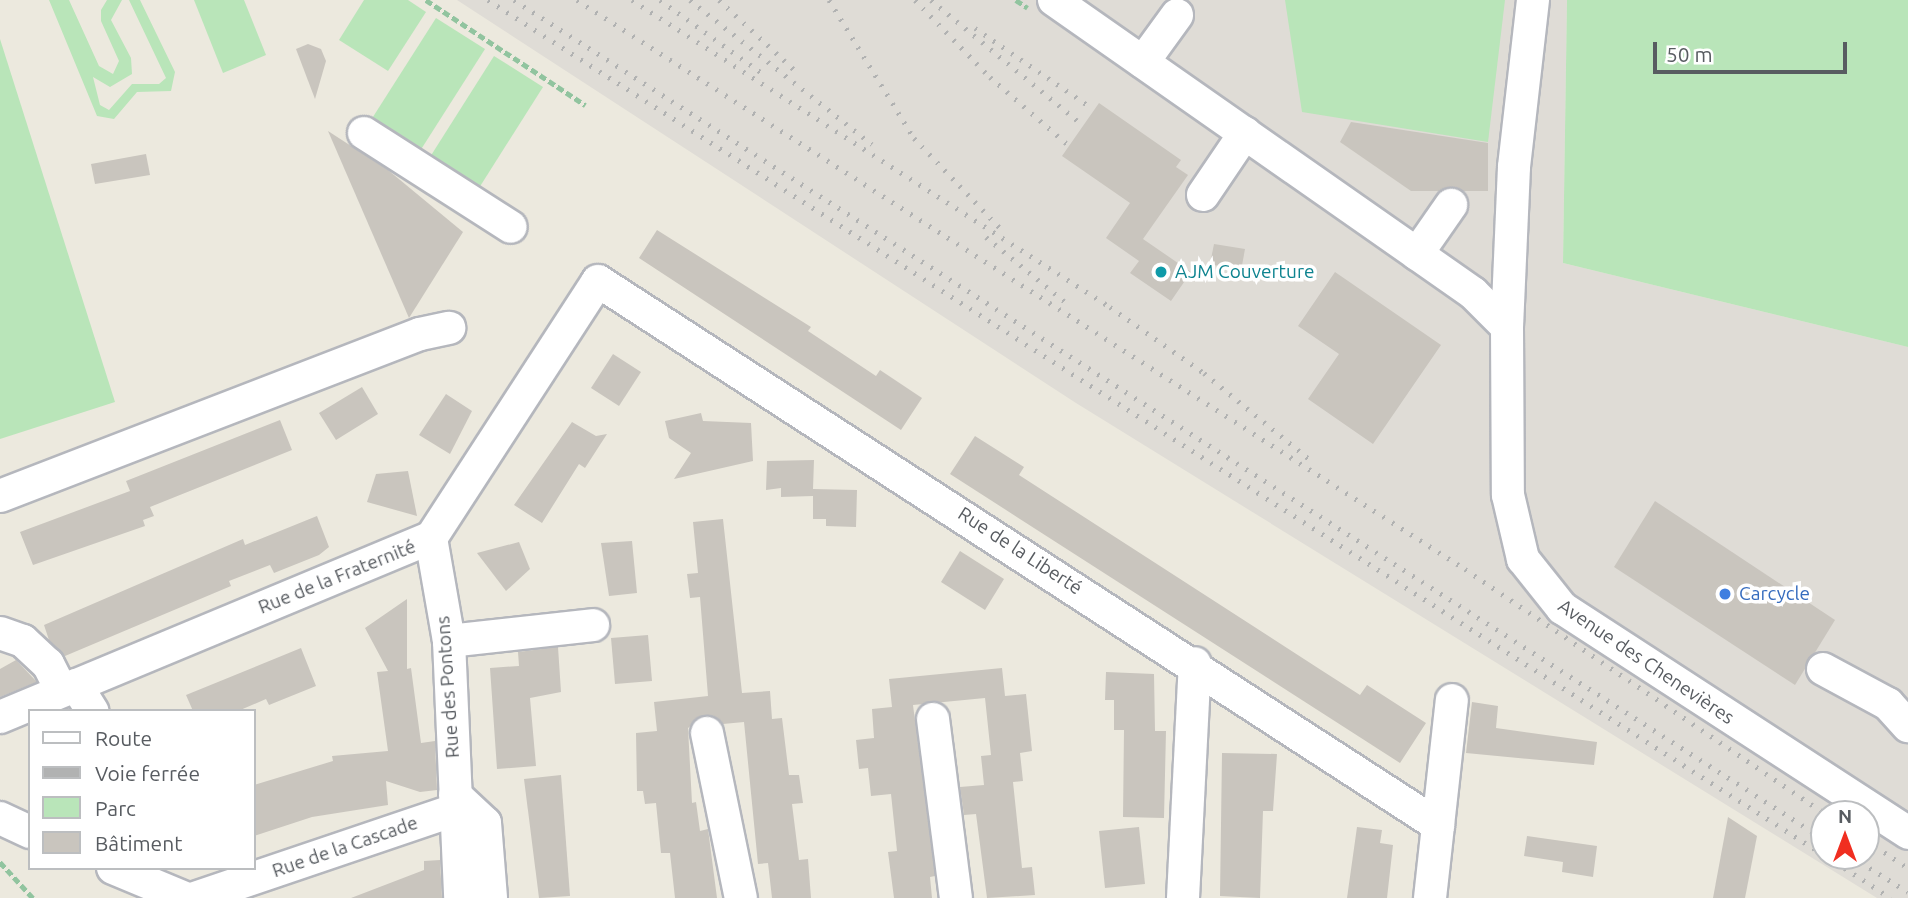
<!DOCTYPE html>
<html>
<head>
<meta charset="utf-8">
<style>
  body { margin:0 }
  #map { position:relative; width:1908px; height:898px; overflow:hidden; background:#ece9de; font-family:Ubuntu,sans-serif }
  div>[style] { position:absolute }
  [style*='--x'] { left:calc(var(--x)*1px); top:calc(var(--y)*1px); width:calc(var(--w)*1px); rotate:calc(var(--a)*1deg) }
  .industrial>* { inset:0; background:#dfdcd6 }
  .green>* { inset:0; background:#b9e5b9 }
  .building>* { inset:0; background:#c9c5be }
  .path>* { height:4.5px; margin-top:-2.25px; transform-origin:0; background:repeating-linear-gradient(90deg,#91c49f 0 7px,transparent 0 10.5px) }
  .roads { filter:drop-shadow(2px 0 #b5b7bd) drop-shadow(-2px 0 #b5b7bd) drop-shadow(0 2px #b5b7bd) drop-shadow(0 -2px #b5b7bd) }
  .minor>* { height:32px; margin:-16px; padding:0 16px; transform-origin:16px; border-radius:16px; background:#fff }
  .rail>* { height:5px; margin-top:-2.5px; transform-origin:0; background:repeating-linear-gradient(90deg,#b1b2b2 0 2px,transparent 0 11px) }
  .dots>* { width:19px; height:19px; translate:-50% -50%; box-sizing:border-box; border:4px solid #fff; border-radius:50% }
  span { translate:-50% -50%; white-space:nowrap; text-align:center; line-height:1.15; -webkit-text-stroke:7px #fff; paint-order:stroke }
  .culture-label { font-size:19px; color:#0d838f }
  .left { translate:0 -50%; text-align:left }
  .street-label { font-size:19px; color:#585c61 }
  .shop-label { font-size:19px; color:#366cbe }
  .legend { position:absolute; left:28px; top:709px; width:228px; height:161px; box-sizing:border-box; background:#fff; border:2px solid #bcbec0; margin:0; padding:9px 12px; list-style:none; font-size:21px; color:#585c61 }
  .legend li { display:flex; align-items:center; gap:14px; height:35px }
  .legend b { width:35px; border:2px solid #bcbec0 }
  .north { position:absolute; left:1810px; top:800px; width:70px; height:70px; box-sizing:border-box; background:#fff; border:2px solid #bcbec0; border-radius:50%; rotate:0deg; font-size:19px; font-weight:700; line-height:28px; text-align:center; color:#585c61 }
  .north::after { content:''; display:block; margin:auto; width:24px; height:32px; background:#f02e20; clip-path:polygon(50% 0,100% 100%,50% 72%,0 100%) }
  .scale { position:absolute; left:1653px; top:42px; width:194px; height:32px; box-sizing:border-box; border:4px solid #585c61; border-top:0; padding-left:9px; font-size:21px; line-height:24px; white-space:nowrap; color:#585c61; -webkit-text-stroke:5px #fff; paint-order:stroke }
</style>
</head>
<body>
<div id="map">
  <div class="industrial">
    <div style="clip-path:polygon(evenodd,457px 0,1567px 0,1563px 263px,1908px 347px,1908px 898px,1877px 898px,1076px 403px,457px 0,1824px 814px,1866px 814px,1866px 856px,1824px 856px,1824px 814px)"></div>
  </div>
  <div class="green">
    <div style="clip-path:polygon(49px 0,69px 0,99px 66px,113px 74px,119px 61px,101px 21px,101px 10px,107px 0,122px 0,111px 20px,131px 58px,132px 74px,110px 87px,93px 77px,100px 105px,109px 110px,132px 84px,159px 84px,166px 78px,129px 0,140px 0,175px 72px,171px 91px,137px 92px,114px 119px,97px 116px)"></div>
    <div style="clip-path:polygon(194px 0,244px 0,266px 55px,223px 73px)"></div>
    <div style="clip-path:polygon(364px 0,408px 0,426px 12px,388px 71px,339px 40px)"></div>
    <div style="clip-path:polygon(1285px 0,1505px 0,1488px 142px,1302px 112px)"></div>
    <div style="clip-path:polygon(1567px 0,1908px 0,1908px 347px,1563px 263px)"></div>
    <div style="clip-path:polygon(436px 18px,485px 49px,420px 151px,371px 120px)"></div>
    <div style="clip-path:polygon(0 39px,115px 402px,0 439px)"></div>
    <div style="clip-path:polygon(494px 56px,543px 87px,479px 188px,430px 157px)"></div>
  </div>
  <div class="building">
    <div style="clip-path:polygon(308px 44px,321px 49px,326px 61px,315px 99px,296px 49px)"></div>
    <div style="clip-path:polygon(1099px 103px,1181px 160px,1176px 167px,1188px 175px,1143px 239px,1191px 272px,1171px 301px,1130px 273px,1139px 261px,1106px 238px,1130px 203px,1062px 156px)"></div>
    <div style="clip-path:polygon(1351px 122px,1488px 143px,1488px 191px,1411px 191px,1340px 142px)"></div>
    <div style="clip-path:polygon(328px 131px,388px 170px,463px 232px,409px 318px)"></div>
    <div style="clip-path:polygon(146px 154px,150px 175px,95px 184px,91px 164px)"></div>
    <div style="clip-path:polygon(657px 230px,811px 327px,808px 331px,876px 376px,880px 370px,922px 398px,901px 430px,639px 258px)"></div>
    <div style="clip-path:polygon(1214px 244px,1245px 249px,1241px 271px,1210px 264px)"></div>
    <div style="clip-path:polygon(1335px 272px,1441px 345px,1373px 444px,1308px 399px,1339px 354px,1298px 326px)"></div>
    <div style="clip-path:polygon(613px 354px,641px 372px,619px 406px,591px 388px)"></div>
    <div style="clip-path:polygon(362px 387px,378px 414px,336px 440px,319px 413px)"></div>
    <div style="clip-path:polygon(446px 394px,472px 411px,450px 454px,419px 435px)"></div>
    <div style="clip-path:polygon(701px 413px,703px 421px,751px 423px,753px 461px,674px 479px,691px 453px,669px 438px,665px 421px)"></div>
    <div style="clip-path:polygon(280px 420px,292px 450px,150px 507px,154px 516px,143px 520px,145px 526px,33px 565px,20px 532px,130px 491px,126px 481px)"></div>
    <div style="clip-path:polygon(572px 422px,596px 436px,607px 434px,585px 468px,579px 464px,542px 523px,514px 505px)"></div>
    <div style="clip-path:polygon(975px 436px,1024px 467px,1019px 475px,1321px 670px,1360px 695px,1367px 685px,1426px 723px,1400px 763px,950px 474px)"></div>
    <div style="clip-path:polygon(814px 460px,813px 489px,857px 490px,856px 527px,826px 526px,826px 519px,813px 519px,813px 496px,781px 497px,781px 488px,766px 490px,767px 461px)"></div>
    <div style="clip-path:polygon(408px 471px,417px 516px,367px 502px,376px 474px)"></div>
    <div style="clip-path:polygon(1655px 501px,1835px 620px,1795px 685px,1614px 567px)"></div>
    <div style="clip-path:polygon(317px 516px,329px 547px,319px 555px,274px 573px,270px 565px,229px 581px,231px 586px,65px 656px,49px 640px,44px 625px,243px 539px,245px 545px)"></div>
    <div style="clip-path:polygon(723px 519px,742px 693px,770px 691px,772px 719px,782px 718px,789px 775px,799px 775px,803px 803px,792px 804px,799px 860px,808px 859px,811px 898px,772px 898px,768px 863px,758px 864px,744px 722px,723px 724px,704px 715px,688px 728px,692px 803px,696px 802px,700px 831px,708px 829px,717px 898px,675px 898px,670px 853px,661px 853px,656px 803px,645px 804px,643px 791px,637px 791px,636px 733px,657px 731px,654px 702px,708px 696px,700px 597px,690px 598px,687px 574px,698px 573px,693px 522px)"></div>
    <div style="clip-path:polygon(632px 541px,637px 593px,609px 596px,601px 543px)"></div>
    <div style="clip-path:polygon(519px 542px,530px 569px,506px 591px,477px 553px)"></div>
    <div style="clip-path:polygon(960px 551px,1004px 579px,985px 610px,941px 582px)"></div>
    <div style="clip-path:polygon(407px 599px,407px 669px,411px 668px,421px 743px,435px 741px,437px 790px,420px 792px,386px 781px,388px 805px,312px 817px,254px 836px,254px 785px,333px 761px,332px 756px,388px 751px,377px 672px,388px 671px,365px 628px)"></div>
    <div style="clip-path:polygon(648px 635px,652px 681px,615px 684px,611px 638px)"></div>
    <div style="clip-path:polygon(558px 647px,561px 692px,530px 698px,536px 766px,497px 769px,490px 668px,519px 666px,518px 652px)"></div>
    <div style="clip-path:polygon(301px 648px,316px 686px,269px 705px,266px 699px,238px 711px,193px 711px,186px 695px)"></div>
    <div style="clip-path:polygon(16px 660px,37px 682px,0 697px,0 669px)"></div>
    <div style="clip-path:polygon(1002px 668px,1005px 696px,1026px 694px,1032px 751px,1020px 753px,1023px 781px,1013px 782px,1022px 868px,1032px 867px,1035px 895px,987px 898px,976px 814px,964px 815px,960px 787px,984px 785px,981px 756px,991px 755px,985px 698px,913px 705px,935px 876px,930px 877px,932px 898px,894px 898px,888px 852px,897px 851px,891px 794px,871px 796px,868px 768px,859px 769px,856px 740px,874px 738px,872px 709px,892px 707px,889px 679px)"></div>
    <div style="clip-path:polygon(1106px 672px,1154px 674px,1155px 731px,1166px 731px,1164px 818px,1123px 817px,1124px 730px,1114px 730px,1114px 700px,1105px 700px)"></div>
    <div style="clip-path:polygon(1472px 702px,1498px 706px,1496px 728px,1597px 742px,1594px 765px,1466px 753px)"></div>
    <div style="clip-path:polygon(1222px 753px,1277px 754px,1273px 811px,1263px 811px,1260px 898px,1220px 896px)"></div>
    <div style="clip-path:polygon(561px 775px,570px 896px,539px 898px,524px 779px)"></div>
    <div style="clip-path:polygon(1728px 817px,1757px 836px,1745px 898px,1713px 898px)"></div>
    <div style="clip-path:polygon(1139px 827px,1145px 884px,1105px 888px,1099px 831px)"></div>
    <div style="clip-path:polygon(1357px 827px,1382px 830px,1380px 843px,1393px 845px,1387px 898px,1347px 898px)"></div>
    <div style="clip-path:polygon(1527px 836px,1597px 846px,1593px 877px,1562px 872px,1563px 862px,1524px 856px)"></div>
    <div style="clip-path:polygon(440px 860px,442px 898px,351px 898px,424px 870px,424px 861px)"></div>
  </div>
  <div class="path">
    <div style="--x:426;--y:0;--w:191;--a:33.4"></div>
    <div style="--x:1016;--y:0;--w:14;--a:34"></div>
    <div style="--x:0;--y:862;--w:49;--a:47.5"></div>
  </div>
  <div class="roads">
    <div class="minor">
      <div style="--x:1054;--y:0;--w:511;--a:34.96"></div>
      <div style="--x:1473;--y:293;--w:48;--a:45"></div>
      <div style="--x:1533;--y:0;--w:168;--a:96.5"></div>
      <div style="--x:1514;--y:167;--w:160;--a:92.5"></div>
      <div style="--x:1507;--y:327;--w:168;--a:89.7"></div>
      <div style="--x:1508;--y:495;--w:66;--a:76.8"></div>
      <div style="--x:1523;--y:559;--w:63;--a:51.5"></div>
      <div style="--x:1562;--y:608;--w:413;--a:33"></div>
      <div style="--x:1143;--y:62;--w:58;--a:-54.1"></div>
      <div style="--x:364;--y:133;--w:174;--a:32.6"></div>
      <div style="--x:1203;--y:195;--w:75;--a:-55.9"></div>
      <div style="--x:1417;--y:254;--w:60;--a:-55.2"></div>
      <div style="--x:0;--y:496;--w:450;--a:-21.1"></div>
      <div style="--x:420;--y:334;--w:30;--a:-12"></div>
      <div style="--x:431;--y:538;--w:105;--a:80.1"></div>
      <div style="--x:449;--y:641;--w:257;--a:87.5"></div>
      <div style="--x:0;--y:633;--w:24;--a:19"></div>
      <div style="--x:23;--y:641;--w:34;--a:43"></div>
      <div style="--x:48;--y:664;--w:30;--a:63"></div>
      <div style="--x:449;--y:641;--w:145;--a:-6.3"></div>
      <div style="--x:1823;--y:669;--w:74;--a:28.3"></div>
      <div style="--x:1888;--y:704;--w:30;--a:48"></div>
      <div style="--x:76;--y:685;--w:31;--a:58"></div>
      <div style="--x:0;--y:717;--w:467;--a:-22.6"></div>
      <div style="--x:431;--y:538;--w:306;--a:-57"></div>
      <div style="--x:598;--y:281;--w:1001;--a:32.93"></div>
      <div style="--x:933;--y:719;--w:180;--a:82.7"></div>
      <div style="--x:707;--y:733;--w:168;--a:78.4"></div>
      <div style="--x:455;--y:795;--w:41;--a:43"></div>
      <div style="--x:485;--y:823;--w:75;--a:85.4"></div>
      <div style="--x:0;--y:818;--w:33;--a:25"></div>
      <div style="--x:113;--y:868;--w:78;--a:22.6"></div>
      <div style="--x:195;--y:898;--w:274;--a:-18.7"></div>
      <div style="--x:1183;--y:898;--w:235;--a:-87.1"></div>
      <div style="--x:1430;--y:898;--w:199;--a:-83.7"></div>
    </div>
  </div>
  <div class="rail">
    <div style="--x:488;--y:0;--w:1586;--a:32.62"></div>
    <div style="--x:514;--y:0;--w:1556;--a:32.64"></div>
    <div style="--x:577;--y:0;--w:1055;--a:32.65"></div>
    <div style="--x:1465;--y:569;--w:436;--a:34.2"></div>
    <div style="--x:632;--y:0;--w:568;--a:32.71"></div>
    <div style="--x:1110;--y:307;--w:115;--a:35.1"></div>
    <div style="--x:1204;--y:373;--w:136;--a:39.3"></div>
    <div style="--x:660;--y:0;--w:130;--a:35.6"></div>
    <div style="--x:690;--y:0;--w:232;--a:38.4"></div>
    <div style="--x:719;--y:0;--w:109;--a:42.8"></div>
    <div style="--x:829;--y:0;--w:162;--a:58.4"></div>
    <div style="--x:914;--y:138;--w:126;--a:46.3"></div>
    <div style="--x:915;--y:0;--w:107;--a:45.8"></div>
    <div style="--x:990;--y:77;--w:102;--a:41"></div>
    <div style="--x:931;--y:0;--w:192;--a:39.5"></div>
    <div style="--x:975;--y:28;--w:142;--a:34.4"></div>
    <div style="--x:986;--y:237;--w:109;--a:39.4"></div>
    <div style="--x:1866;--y:840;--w:50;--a:33.7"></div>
    <div style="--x:1826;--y:856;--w:77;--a:32.9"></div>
    <div style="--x:1851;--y:856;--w:67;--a:32.3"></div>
  </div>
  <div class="dots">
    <div style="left:1161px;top:272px;background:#0f9aa8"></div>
    <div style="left:1725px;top:594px;background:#3f7fe0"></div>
  </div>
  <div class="culture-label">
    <span class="left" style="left:1175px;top:272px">AJM Couverture</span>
  </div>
  <div class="street-label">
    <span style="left:1020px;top:551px;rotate:33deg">Rue de la Liberté</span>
    <span style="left:337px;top:577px;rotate:-22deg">Rue de la Fraternité</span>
    <span style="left:1646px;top:662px;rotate:34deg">Avenue des Chenevières</span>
    <span style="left:448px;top:687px;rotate:-94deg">Rue des Pontons</span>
    <span style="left:345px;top:847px;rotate:-19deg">Rue de la Cascade</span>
  </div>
  <div class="shop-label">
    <span class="left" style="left:1739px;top:594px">Carcycle</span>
  </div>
  <ul class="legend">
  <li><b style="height:9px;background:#fff"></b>Route</li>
  <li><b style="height:9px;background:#b1b2b2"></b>Voie ferrée</li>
  <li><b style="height:19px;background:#b9e5b9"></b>Parc</li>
  <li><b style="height:19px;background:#c9c5be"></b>Bâtiment</li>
  </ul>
  <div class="north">N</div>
  <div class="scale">50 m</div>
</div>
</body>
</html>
